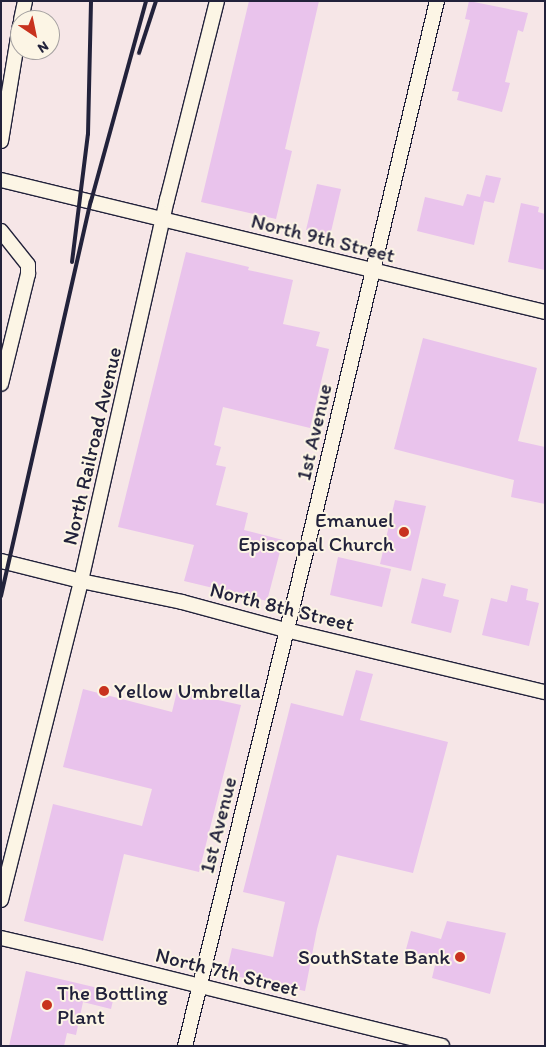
<!DOCTYPE html>
<html>
<head>
<meta charset="utf-8">
<style>
  body { margin:0 }
  #map { position:relative; width:546px; height:1047px; overflow:hidden; background:#f6e6e7; font-family:Itim,sans-serif }
  div>[style] { position:absolute }
  [style*='--x'] { left:calc(var(--x)*1px); top:calc(var(--y)*1px); width:calc(var(--w)*1px); rotate:calc(var(--a)*1deg) }
  .building>* { inset:0; background:#e9c3ec }
  .roads { filter:drop-shadow(1px 0 #22223b) drop-shadow(-1px 0 #22223b) drop-shadow(0 1px #22223b) drop-shadow(0 -1px #22223b) }
  .street>* { height:14px; margin:-7px; padding:0 7px; transform-origin:7px; border-radius:7px; background:#fcf5e5 }
  .rail>* { height:4px; margin:-2px; padding:0 2px; transform-origin:2px; border-radius:2px; background:#22223b }
  .dots>* { width:14px; height:14px; translate:-50% -50%; box-sizing:border-box; border:2px solid #fcf5e5; border-radius:50% }
  span { translate:-50% -50%; white-space:nowrap; text-align:center; line-height:1.15; -webkit-text-stroke:4px #fcf5e5; paint-order:stroke }
  .street-label { font-size:21px; color:#22223b }
  .poi-label { font-size:21px; color:#22223b }
  .right { translate:-100% -50%; text-align:right }
  .left { translate:0 -50%; text-align:left }
  .frame { position:absolute; inset:0; border:2px solid #22223b; pointer-events:none }
  .north { position:absolute; left:10px; top:10px; width:50px; height:50px; box-sizing:border-box; background:#fcf5e5; border:1px solid #a5a1a1; border-radius:50%; rotate:146deg; font-size:14px; font-weight:700; line-height:20px; text-align:center; color:#22223b }
  .north::after { content:''; display:block; margin:auto; width:18px; height:22px; background:#c8321e; clip-path:polygon(50% 0,100% 100%,50% 72%,0 100%) }
</style>
</head>
<body>
<div id="map">
  <div class="building">
    <div style="clip-path:polygon(249px 1px,319px 1px,285px 149px,292px 151px,276px 219px,201px 202px)"></div>
    <div style="clip-path:polygon(469px 1px,528px 13px,523px 32px,518px 30px,505px 82px,510px 83px,502px 112px,457px 100px,459px 92px,452px 91px,470px 20px,465px 19px)"></div>
    <div style="clip-path:polygon(486px 175px,501px 178px,494px 203px,484px 201px,474px 245px,417px 231px,425px 197px,463px 206px,467px 194px,480px 197px)"></div>
    <div style="clip-path:polygon(317px 184px,341px 189px,330px 236px,306px 230px)"></div>
    <div style="clip-path:polygon(521px 203px,539px 207px,538px 212px,545px 214px,545px 270px,508px 262px)"></div>
    <div style="clip-path:polygon(186px 252px,249px 267px,248px 270px,293px 280px,283px 324px,320px 332px,316px 346px,329px 349px,310px 428px,223px 407px,214px 445px,221px 447px,216px 465px,226px 467px,216px 505px,248px 513px,244px 530px,283px 540px,267px 601px,184px 581px,194px 545px,118px 527px)"></div>
    <div style="clip-path:polygon(423px 338px,537px 368px,518px 441px,545px 447px,545px 504px,511px 497px,514px 480px,394px 449px)"></div>
    <div style="clip-path:polygon(395px 500px,426px 506px,411px 571px,380px 564px)"></div>
    <div style="clip-path:polygon(338px 557px,391px 569px,382px 607px,330px 595px)"></div>
    <div style="clip-path:polygon(422px 578px,446px 584px,443px 596px,459px 600px,451px 633px,411px 623px)"></div>
    <div style="clip-path:polygon(511px 585px,528px 589px,526px 600px,539px 603px,529px 646px,482px 635px,491px 598px,507px 602px)"></div>
    <div style="clip-path:polygon(356px 670px,373px 674px,360px 720px,448px 742px,413px 873px,337px 855px,317px 929px,305px 991px,226px 974px,232px 948px,273px 957px,285px 902px,243px 892px,291px 703px,343px 716px)"></div>
    <div style="clip-path:polygon(83px 689px,172px 712px,177px 691px,241px 705px,199px 872px,124px 854px,103px 941px,24px 921px,53px 804px,142px 826px,152px 789px,63px 767px)"></div>
    <div style="clip-path:polygon(447px 921px,506px 933px,490px 994px,432px 978px,436px 961px,405px 953px,411px 931px,441px 939px)"></div>
    <div style="clip-path:polygon(26px 971px,115px 992px,111px 1009px,83px 1002px,76px 1035px,67px 1033px,64px 1046px,9px 1046px)"></div>
  </div>
  <div class="roads">
    <div class="street">
      <div style="--x:21;--y:20;--w:19;--a:-78"></div>
      <div style="--x:1;--y:141;--w:118;--a:-80.7"></div>
      <div style="--x:1;--y:180;--w:560;--a:13.64"></div>
      <div style="--x:1;--y:231;--w:43;--a:51.5"></div>
      <div style="--x:28;--y:265;--w:9;--a:90"></div>
      <div style="--x:28;--y:274;--w:113;--a:103.8"></div>
      <div style="--x:1;--y:561;--w:82;--a:14"></div>
      <div style="--x:81;--y:581;--w:103;--a:11.7"></div>
      <div style="--x:182;--y:602;--w:108;--a:15.1"></div>
      <div style="--x:286;--y:630;--w:266;--a:13.5"></div>
      <div style="--x:1;--y:900;--w:329;--a:-75.9"></div>
      <div style="--x:81;--y:581;--w:391;--a:-77.3"></div>
      <div style="--x:167;--y:200;--w:205;--a:-75.9"></div>
      <div style="--x:1;--y:938;--w:80;--a:13"></div>
      <div style="--x:79;--y:956;--w:374;--a:13.9"></div>
      <div style="--x:185;--y:1046;--w:509;--a:-76.24"></div>
      <div style="--x:306;--y:552;--w:566;--a:-76.63"></div>
    </div>
  </div>
  <div class="rail">
    <div style="--x:139;--y:53;--w:55;--a:-71.9"></div>
    <div style="--x:72;--y:262;--w:129;--a:-82.9"></div>
    <div style="--x:88;--y:134;--w:133;--a:-88.7"></div>
    <div style="--x:1;--y:596;--w:405;--a:-77.2"></div>
    <div style="--x:91;--y:201;--w:207;--a:-74.6"></div>
  </div>
  <div class="dots">
    <div style="left:404px;top:532px;background:#c8321e"></div>
    <div style="left:104px;top:691px;background:#c8321e"></div>
    <div style="left:460px;top:957px;background:#c8321e"></div>
    <div style="left:47px;top:1005px;background:#c8321e"></div>
  </div>
  <div class="street-label">
    <span style="left:323px;top:238px;rotate:14deg">North 9th Street</span>
    <span style="left:314px;top:432px;rotate:-77deg">1st Avenue</span>
    <span style="left:92px;top:446px;rotate:-77deg">North Railroad Avenue</span>
    <span style="left:282px;top:607px;rotate:14deg">North 8th Street</span>
    <span style="left:218px;top:825px;rotate:-76deg">1st Avenue</span>
    <span style="left:227px;top:972px;rotate:14deg">North 7th Street</span>
  </div>
  <div class="poi-label">
    <span class="right" style="left:394px;top:532px">Emanuel<br>Episcopal Church</span>
    <span class="left" style="left:114px;top:691px">Yellow Umbrella</span>
    <span class="right" style="left:450px;top:957px">SouthState Bank</span>
    <span class="left" style="left:57px;top:1005px">The Bottling<br>Plant</span>
  </div>
  <div class="frame"></div>
  <div class="north">N</div>
</div>
</body>
</html>
